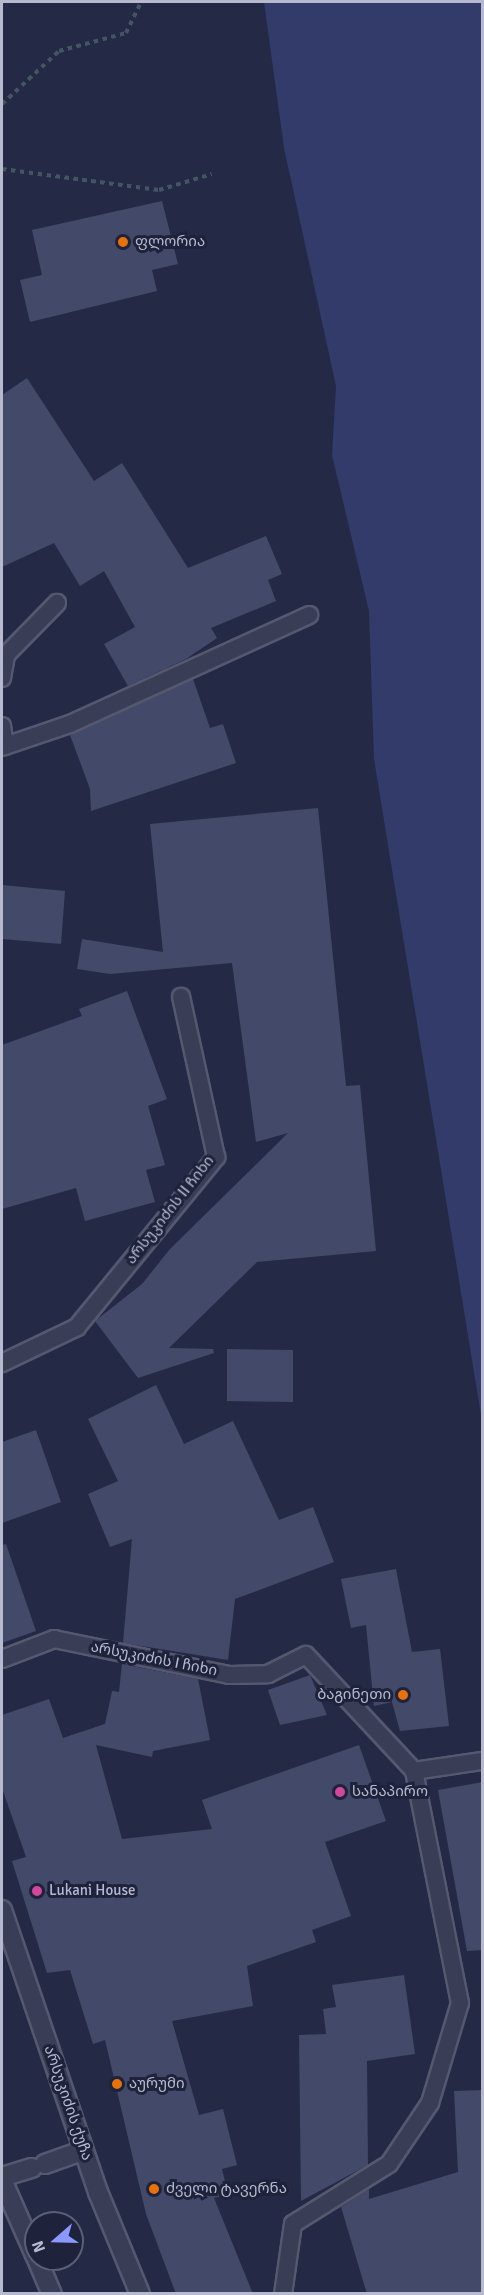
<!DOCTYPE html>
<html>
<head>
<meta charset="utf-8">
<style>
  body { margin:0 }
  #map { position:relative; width:484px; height:2295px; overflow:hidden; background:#242a46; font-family:Signika,"Noto Sans Georgian",sans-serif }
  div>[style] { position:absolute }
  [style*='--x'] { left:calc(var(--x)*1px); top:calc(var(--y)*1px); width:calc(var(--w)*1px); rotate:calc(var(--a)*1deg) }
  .water>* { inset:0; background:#333b6a }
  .building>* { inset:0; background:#434968 }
  .path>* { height:4px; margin-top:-2px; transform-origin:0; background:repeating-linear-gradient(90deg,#425660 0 4.5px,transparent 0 9px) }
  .roads { filter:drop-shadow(2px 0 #55586f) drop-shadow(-2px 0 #55586f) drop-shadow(0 2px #55586f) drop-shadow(0 -2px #55586f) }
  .service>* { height:16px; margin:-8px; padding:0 8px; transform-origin:8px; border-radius:8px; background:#393d55 }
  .pedestrian>* { height:18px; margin:-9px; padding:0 9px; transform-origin:9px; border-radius:9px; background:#393d55 }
  .dots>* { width:16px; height:16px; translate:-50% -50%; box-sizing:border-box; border:3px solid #1e223b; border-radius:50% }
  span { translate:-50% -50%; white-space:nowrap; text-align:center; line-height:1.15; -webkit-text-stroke:6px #1e223b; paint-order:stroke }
  .poi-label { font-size:15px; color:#b7bace }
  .left { translate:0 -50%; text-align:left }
  .right { translate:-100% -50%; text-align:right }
  .street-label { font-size:15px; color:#b7bace }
  .frame { position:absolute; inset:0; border:3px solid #b7bace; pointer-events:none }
  .north { position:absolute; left:24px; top:2211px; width:60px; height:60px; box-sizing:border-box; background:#1e223b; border:2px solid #5b5f76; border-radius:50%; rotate:250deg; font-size:16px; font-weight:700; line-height:24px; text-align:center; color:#b7bace }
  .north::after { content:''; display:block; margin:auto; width:21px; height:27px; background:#8b98ff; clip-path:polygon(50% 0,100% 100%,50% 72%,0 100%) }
</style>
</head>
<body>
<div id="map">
  <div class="water">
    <div style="clip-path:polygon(264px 2px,482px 2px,482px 1421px,374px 759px,369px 611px,332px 455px,336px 386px,284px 148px)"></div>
  </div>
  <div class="building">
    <div style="clip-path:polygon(162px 201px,178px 264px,152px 270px,157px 291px,30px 322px,20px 280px,42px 275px,32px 230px)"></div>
    <div style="clip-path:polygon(27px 378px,94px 481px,122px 463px,188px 568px,266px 536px,282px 574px,268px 580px,276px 601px,211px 628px,217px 638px,186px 659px,128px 686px,104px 644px,135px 627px,104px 571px,80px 586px,54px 543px,2px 567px,2px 395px)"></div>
    <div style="clip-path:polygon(193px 679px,210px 728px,223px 724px,236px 763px,91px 811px,90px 789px,70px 735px)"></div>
    <div style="clip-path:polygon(318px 808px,346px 1086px,360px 1085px,376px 1251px,257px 1262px,169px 1348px,213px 1349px,214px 1353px,138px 1378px,95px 1321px,142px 1284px,170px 1249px,288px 1133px,256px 1142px,232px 963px,110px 974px,77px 969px,82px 939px,163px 952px,150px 824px)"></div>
    <div style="clip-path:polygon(2px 885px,65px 891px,61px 944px,2px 939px)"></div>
    <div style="clip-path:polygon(127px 991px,167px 1099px,148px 1106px,165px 1165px,146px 1170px,155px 1202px,85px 1221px,76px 1188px,2px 1209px,2px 1045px,82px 1016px,79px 1009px)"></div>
    <div style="clip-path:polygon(227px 1349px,293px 1350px,293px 1402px,227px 1401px)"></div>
    <div style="clip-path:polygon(156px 1385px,184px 1444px,233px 1421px,279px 1520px,313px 1507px,334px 1562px,235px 1599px,228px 1660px,123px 1643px,132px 1539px,110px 1547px,88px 1494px,118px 1481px,88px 1419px)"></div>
    <div style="clip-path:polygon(36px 1430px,61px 1502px,2px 1523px,2px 1442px)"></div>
    <div style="clip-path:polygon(6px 1544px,36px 1631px,2px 1643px,2px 1545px)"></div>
    <div style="clip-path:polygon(396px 1569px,412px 1652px,440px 1649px,449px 1726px,400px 1731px,392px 1702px,374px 1706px,366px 1625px,351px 1628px,341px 1579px)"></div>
    <div style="clip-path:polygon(122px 1664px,198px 1679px,210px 1740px,153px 1751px,152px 1757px,96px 1745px,122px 1839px,212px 1829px,202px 1800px,359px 1745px,386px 1821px,325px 1842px,351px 1916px,312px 1930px,316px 1942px,247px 1966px,253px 2006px,172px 2021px,199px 2115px,223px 2109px,237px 2165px,222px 2169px,228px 2194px,214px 2198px,253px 2294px,176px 2294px,146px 2214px,105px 2040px,93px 2044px,70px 1970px,47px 1973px,12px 1861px,26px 1857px,2px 1788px,2px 1715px,49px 1699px,63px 1738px,105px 1724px,112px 1691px,119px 1692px)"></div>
    <div style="clip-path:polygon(310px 1675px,327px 1715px,280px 1725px,268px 1690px)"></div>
    <div style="clip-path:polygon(483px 1782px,483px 1950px,467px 1951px,438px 1790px)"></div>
    <div style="clip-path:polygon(404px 1975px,415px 2054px,367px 2061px,368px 2165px,301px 2201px,299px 2035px,326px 2034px,323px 2009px,336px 2007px,332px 1985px)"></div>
    <div style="clip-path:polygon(483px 2090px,483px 2294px,367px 2294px,341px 2207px,369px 2189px,369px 2199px,458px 2172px,454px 2091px)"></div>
  </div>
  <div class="path">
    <div style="--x:2;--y:104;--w:78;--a:-42.9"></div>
    <div style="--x:59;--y:51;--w:69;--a:-15"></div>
    <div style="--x:126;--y:33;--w:34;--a:-64"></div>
    <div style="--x:2;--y:169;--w:158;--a:7.6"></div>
    <div style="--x:159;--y:190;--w:55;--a:-16.8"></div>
  </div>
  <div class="roads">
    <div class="service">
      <div style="--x:2;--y:678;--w:23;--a:-80"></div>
      <div style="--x:6;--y:655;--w:73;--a:-45.6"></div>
      <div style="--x:2;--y:726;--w:20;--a:81"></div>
      <div style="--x:2;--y:747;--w:72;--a:-18.7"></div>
      <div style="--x:70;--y:724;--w:263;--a:-24.5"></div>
      <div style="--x:2;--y:1363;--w:83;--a:-25.6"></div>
      <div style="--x:77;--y:1327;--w:220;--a:-50.7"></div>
      <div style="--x:216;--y:1157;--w:164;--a:-102.3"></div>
      <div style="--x:2;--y:1659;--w:56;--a:-21"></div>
      <div style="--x:54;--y:1639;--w:179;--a:11.6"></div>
      <div style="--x:229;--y:1675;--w:39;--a:-1"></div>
      <div style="--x:268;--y:1674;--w:42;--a:-26.6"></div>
      <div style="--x:306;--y:1655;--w:158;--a:47"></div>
      <div style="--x:414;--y:1771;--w:237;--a:78.8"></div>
      <div style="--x:460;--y:2003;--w:104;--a:106.7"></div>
      <div style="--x:430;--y:2103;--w:73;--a:123.9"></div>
      <div style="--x:389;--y:2164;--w:113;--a:148"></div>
      <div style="--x:293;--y:2224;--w:71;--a:98.1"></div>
      <div style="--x:414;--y:1771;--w:69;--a:-8.4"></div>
    </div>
    <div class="pedestrian">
      <div style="--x:2;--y:1910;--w:298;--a:71.2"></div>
      <div style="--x:98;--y:2192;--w:110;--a:67.6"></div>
      <div style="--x:45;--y:2164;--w:41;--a:-19.7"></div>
      <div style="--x:2;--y:2177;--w:31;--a:-17"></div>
      <div style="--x:2;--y:2180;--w:84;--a:66.2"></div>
      <div style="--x:37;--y:2259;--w:38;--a:67"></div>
    </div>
  </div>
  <div class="dots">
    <div style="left:123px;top:242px;background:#e8710a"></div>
    <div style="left:403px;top:1695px;background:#e8710a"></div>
    <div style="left:340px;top:1792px;background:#d1479c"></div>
    <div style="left:37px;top:1891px;background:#d1479c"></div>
    <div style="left:117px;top:2084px;background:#e8710a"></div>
    <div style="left:154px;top:2189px;background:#e8710a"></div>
  </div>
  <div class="poi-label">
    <span class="left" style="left:135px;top:242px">ფლორია</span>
    <span class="right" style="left:391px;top:1695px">ბაგინეთი</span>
    <span class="left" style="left:352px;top:1792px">სანაპირო</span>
    <span class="left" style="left:49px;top:1891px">Lukani House</span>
    <span class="left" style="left:129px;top:2084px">აურუმი</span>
    <span class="left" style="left:166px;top:2189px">ძველი ტავერნა</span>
  </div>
  <div class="street-label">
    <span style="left:170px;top:1210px;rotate:-52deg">არსუკიძის II ჩიხი</span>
    <span style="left:154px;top:1659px;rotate:11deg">არსუკიძის I ჩიხი</span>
    <span style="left:68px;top:2103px;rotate:71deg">არსუკიძის ქუჩა</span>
  </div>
  <div class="frame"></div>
  <div class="north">N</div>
</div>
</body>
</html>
